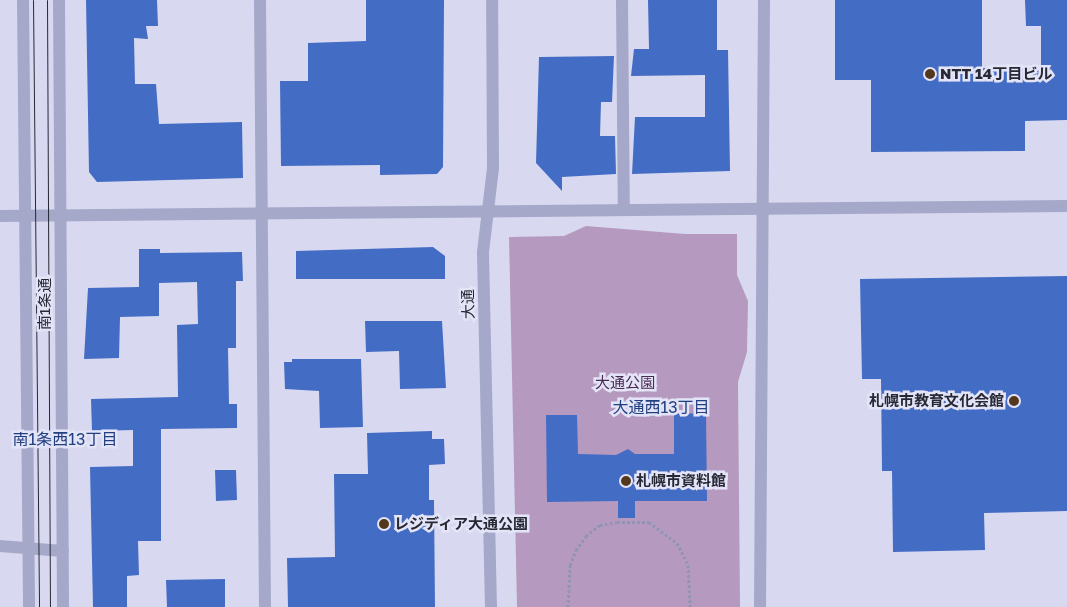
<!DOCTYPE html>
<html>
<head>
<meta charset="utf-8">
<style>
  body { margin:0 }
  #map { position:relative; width:1067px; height:607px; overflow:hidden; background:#d8d9f0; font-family:"Golos Text","Noto Sans JP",sans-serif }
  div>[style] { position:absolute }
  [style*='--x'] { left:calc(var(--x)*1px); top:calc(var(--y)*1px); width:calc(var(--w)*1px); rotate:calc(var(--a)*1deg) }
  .green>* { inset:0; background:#b699bf }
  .building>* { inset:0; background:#436cc4 }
  .path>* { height:3px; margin-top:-1.5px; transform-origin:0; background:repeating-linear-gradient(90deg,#8f94b4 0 2.5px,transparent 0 5px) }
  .minor>* { height:12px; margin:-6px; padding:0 6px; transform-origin:6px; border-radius:6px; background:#a5a8c8 }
  .tram>* { height:1px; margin:-0.5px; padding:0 0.5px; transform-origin:0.5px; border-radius:0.5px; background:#262934 }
  .dots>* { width:14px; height:14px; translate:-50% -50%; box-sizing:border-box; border:2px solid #e4e4f8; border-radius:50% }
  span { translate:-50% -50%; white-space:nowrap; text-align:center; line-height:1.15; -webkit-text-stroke:5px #e4e4f8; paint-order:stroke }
  .poi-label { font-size:15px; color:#262934; font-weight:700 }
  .left { translate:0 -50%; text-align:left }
  .right { translate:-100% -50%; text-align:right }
  .street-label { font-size:15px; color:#262934 }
  .park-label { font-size:15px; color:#492a51 }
  .neighbourhood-label { font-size:16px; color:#214081 }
</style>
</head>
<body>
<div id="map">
  <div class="green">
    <div style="clip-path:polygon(586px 226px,685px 234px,737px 234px,737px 275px,748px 301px,747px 352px,738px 382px,740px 607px,517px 607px,509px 237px,564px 236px)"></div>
  </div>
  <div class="building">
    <div style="clip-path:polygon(86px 0,157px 0,158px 26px,146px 26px,148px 39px,134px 38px,135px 84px,156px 84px,159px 124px,242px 122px,243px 178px,97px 182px,89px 172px)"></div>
    <div style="clip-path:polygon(366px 0,444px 0,443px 167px,437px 174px,380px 175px,380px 165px,281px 166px,280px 81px,308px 81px,308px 43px,366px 41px)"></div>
    <div style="clip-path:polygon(648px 0,717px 0,717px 50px,728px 50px,730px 171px,632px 174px,635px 117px,705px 117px,705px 75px,631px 76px,634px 49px,649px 49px)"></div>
    <div style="clip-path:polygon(835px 0,982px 0,982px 68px,1041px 68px,1041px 26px,1026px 26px,1025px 0,1067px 0,1067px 120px,1025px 121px,1025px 151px,871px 152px,871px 80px,835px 80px)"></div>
    <div style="clip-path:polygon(614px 56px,612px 102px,601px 102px,600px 136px,615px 136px,616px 174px,562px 177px,562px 191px,536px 163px,539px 57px)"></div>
    <div style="clip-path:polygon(433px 247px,445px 256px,445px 279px,296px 279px,296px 251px)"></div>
    <div style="clip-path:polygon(139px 249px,160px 249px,160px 253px,242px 252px,243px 281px,236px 281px,236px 348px,228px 348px,229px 404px,237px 404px,237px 428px,161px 429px,161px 541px,138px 541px,139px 575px,127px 576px,127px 607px,93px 607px,90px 467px,133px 466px,133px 430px,92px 431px,91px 399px,178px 397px,177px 325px,198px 324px,197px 282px,159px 283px,159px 316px,120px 317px,119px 358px,84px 359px,88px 288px,139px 287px)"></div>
    <div style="clip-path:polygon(1067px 276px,1067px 511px,984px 513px,985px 550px,893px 552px,892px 471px,882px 471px,881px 379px,862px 379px,860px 279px)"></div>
    <div style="clip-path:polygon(365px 321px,442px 321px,446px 388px,400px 389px,399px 351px,366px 352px)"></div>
    <div style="clip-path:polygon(292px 359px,361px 359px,363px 427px,320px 428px,319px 391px,285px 389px,284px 362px,292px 362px)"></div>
    <div style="clip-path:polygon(706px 413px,707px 501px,635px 501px,635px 518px,618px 518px,618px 501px,547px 502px,546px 415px,577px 415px,578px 454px,616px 455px,628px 449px,635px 454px,674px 454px,674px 414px)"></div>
    <div style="clip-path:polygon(432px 431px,432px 439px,444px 439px,445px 464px,429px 465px,429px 500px,434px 500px,435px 607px,288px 607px,287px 558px,335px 557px,334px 474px,368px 474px,367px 433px)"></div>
    <div style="clip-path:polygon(215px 470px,236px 470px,237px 500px,216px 501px)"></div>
    <div style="clip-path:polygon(225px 579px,225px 607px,167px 607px,166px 580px)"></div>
  </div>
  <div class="path">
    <div style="--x:568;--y:607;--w:42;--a:-87.3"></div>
    <div style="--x:570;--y:565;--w:16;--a:-68"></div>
    <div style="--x:576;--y:550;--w:17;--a:-54"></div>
    <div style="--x:586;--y:536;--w:18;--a:-38"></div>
    <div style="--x:600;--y:525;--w:17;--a:-10"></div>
    <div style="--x:617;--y:522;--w:32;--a:0"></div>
    <div style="--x:649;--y:522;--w:35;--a:37"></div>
    <div style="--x:677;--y:543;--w:25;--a:63"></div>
    <div style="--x:688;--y:565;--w:42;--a:87.3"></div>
  </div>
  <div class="minor">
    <div style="--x:23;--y:0;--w:607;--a:89.43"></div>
    <div style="--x:59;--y:0;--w:607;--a:89.62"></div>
    <div style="--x:260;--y:0;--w:607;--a:89.53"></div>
    <div style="--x:622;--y:0;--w:210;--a:89.5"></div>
    <div style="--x:0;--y:216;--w:1067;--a:-0.54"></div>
    <div style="--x:0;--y:546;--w:63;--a:4.5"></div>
    <div style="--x:491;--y:607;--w:355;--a:-91.3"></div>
    <div style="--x:483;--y:252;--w:85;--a:-83.2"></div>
    <div style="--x:493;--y:168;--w:168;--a:-90.3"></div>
    <div style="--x:760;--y:607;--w:607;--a:-89.62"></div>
  </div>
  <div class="tram">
    <div style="--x:33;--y:0;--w:607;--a:89.43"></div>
    <div style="--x:47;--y:0;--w:607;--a:89.72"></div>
  </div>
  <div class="dots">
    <div style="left:930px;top:74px;background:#54381d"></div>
    <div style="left:1014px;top:401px;background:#54381d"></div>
    <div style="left:626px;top:481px;background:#54381d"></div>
    <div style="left:384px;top:524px;background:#54381d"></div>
  </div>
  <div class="poi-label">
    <span class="left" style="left:940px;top:74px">NTT 14丁目ビル</span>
    <span class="right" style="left:1004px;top:401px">札幌市教育文化会館</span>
    <span class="left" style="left:636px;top:481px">札幌市資料館</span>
    <span class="left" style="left:394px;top:524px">レジディア大通公園</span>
  </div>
  <div class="street-label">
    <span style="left:45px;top:304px;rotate:-90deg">南1条通</span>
    <span style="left:468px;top:304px;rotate:-91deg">大通</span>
  </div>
  <div class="park-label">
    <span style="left:625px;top:383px">大通公園</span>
  </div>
  <div class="neighbourhood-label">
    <span style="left:661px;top:407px">大通西13丁目</span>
    <span style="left:65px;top:439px">南1条西13丁目</span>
  </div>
</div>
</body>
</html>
